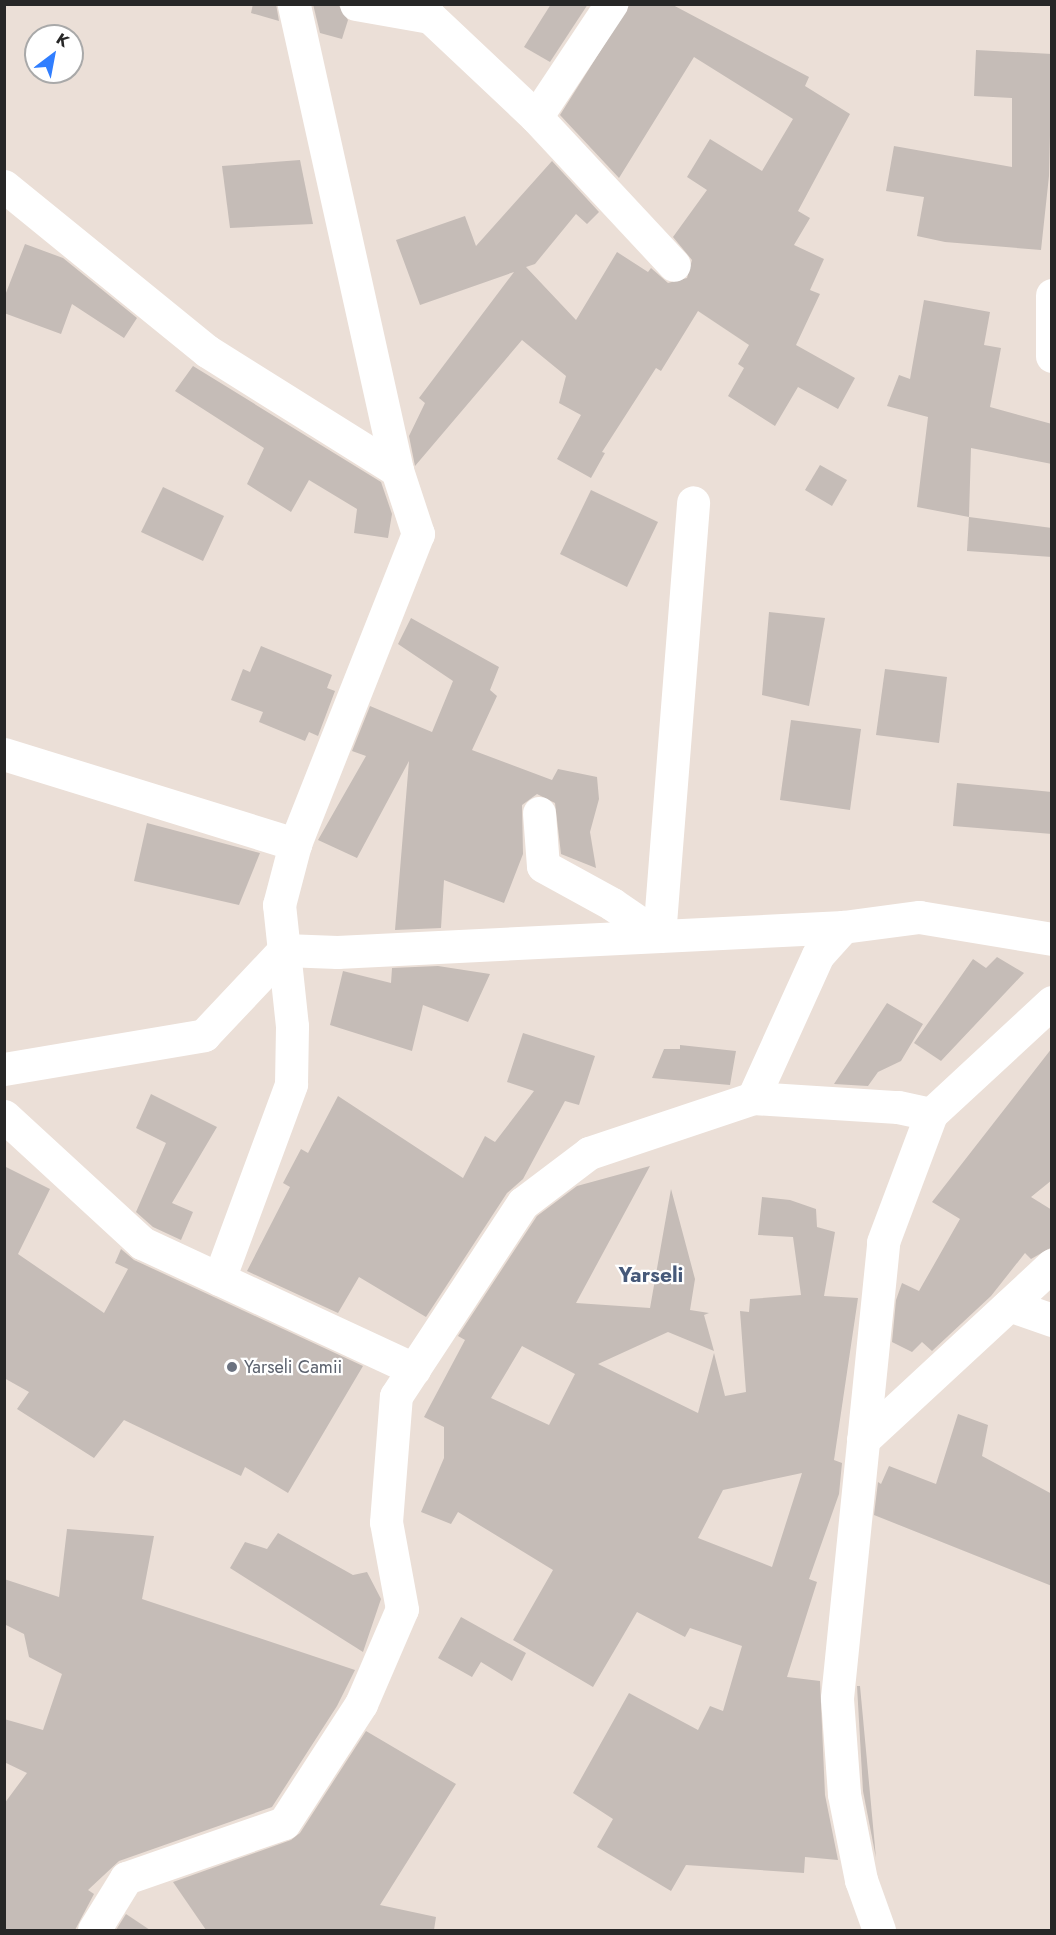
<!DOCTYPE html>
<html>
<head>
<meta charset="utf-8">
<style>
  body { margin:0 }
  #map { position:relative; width:1056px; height:1935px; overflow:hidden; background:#ebdfd7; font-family:Jost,sans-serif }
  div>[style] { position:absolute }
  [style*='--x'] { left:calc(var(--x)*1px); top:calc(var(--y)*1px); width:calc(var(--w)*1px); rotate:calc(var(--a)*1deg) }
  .building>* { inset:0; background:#c5bcb7 }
  .minor>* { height:33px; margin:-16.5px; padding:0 16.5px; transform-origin:16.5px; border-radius:16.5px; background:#fff }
  .tertiary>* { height:33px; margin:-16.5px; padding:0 16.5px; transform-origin:16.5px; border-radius:16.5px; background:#fff }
  .dots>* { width:16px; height:16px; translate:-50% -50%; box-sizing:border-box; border:3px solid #fff; border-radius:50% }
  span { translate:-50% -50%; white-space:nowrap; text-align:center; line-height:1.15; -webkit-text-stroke:4.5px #fff; paint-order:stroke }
  .worship-label { font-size:18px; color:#5b616d }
  .left { translate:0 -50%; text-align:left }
  .quarter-label { font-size:21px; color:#465979; font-weight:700 }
  .frame { position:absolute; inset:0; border:6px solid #272727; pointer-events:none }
  .north { position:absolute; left:24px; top:24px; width:60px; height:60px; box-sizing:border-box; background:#fff; border:2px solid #a9a9a9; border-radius:50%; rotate:32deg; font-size:16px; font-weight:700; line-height:24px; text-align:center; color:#272727 }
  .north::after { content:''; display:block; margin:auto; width:21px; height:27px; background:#307eff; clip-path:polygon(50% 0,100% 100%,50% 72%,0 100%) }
</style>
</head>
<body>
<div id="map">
  <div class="building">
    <div style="clip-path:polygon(253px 4px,276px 4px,279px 21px,251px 13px)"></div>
    <div style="clip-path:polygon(313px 4px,338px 4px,348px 20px,342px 39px,320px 33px)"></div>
    <div style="clip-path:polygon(551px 4px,588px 4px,550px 62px,524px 47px)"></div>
    <div style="clip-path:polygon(630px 4px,671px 4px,809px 77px,805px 86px,850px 114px,798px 211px,810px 218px,794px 245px,824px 259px,810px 290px,820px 294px,796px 345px,855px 378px,838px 409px,798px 387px,775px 426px,728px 396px,744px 368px,738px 364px,749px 345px,698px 311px,661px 371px,656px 368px,602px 452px,605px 453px,591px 478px,557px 459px,581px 415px,559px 403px,566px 376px,522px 340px,415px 466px,409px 436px,425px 403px,419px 398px,514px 272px,420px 305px,396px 240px,465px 216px,476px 246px,552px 161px,599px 212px,587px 224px,576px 214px,535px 264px,526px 267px,576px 320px,617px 252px,648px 272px,651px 268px,668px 283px,687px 278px,692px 260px,673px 237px,707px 190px,687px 177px,710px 139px,762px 171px,793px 119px,694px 57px,619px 178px,560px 115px)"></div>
    <div style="clip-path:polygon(976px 50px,1052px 54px,1049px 176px,1041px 250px,945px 242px,917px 236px,924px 197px,886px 191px,894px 146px,1012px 167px,1012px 98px,974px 96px)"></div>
    <div style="clip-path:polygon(300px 160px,313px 224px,230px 228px,222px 166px)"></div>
    <div style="clip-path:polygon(25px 244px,63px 258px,137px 318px,124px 338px,72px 304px,61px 334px,4px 313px,4px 298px)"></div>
    <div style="clip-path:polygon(924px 300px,990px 312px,984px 345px,1001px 348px,990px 407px,1052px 424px,1052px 464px,971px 448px,969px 517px,917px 507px,928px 417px,887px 406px,899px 375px,910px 379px)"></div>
    <div style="clip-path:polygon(193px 366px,381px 482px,392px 514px,388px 538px,354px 533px,357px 509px,309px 480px,291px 512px,247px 484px,264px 448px,175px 391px)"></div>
    <div style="clip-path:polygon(820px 465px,847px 480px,832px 506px,805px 490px)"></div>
    <div style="clip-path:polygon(163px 487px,224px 516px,203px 561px,141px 532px)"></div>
    <div style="clip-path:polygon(591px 490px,658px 522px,627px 587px,560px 554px)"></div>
    <div style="clip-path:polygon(969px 517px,1052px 528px,1052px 557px,967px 551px)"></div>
    <div style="clip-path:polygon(769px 612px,825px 618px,809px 706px,762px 695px)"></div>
    <div style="clip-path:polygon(411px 618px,499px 667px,490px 690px,497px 696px,472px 750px,552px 780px,558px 769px,597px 777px,599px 799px,590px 832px,596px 868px,561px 854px,555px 803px,537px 794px,522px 805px,523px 854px,504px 903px,444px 880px,441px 928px,395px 930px,409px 761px,357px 858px,318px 840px,366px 756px,352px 751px,370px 706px,432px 732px,453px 681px,398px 644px)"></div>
    <div style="clip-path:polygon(261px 646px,332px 675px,327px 688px,335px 691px,318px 736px,309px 732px,305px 741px,259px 722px,263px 712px,231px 700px,243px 669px,250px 672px)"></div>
    <div style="clip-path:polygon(885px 669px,947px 677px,939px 743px,876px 735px)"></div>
    <div style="clip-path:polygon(791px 720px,861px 729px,850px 810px,780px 800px)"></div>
    <div style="clip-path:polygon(957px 783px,1052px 792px,1052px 834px,953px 826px)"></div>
    <div style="clip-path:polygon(147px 823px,260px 853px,239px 905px,134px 881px)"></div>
    <div style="clip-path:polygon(997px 957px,1024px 973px,941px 1061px,914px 1043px,973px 959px,986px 968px)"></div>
    <div style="clip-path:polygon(438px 966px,490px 974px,468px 1022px,423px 1005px,412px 1051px,330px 1025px,343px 971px,391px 983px,392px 968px)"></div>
    <div style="clip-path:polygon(887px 1003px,923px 1024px,901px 1061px,878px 1072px,868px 1086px,834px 1084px)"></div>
    <div style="clip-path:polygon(523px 1033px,595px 1056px,579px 1105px,565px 1101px,523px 1179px,507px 1193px,426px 1317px,359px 1277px,338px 1313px,247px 1271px,290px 1187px,283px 1183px,301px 1149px,308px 1153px,338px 1096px,463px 1178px,485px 1136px,495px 1142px,534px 1091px,507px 1082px)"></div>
    <div style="clip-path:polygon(680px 1045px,736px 1051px,730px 1085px,652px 1078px,664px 1049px,680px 1049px)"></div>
    <div style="clip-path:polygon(1052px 1048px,1052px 1180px,1031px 1197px,1052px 1210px,1052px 1247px,1031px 1259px,1025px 1253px,991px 1296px,932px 1351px,922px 1342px,912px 1352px,892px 1342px,896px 1300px,902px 1283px,919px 1291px,960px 1219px,932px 1202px)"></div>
    <div style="clip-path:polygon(151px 1094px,217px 1127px,172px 1203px,193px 1212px,181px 1240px,153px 1227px,136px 1212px,166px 1143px,136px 1128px)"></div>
    <div style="clip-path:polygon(4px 1166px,50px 1189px,18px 1254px,104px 1313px,128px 1269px,115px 1263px,121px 1249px,134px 1260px,363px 1366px,288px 1493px,245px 1467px,241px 1476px,124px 1420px,94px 1458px,17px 1409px,29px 1392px,4px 1378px)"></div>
    <div style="clip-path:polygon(evenodd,650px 1166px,576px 1303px,650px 1308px,671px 1189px,695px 1279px,690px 1310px,709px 1313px,704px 1315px,714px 1351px,668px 1332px,598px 1364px,698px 1413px,714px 1353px,725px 1396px,746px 1392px,740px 1311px,749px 1312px,750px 1299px,801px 1295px,793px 1237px,758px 1235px,762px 1197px,790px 1200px,816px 1209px,817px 1227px,835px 1232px,824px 1296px,858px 1298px,834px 1460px,842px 1463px,839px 1494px,809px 1579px,817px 1582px,787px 1677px,820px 1681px,825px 1795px,838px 1860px,805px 1857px,804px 1873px,686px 1865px,671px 1891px,597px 1847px,613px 1819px,573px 1793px,629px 1693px,698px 1730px,710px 1706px,723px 1711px,742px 1646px,690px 1628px,685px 1637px,637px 1612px,593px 1687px,513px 1640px,553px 1570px,458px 1512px,451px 1524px,421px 1512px,444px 1458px,444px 1427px,424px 1417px,465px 1340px,458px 1336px,537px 1216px,577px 1186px,650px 1166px,522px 1346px,575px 1374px,549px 1425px,491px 1398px,522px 1346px,650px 1166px,802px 1473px,772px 1567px,698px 1538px,723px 1490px,802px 1473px)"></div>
    <div style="clip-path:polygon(958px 1414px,988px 1425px,982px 1456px,1052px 1494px,1052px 1586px,874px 1515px,878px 1482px,881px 1484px,889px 1466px,936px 1484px)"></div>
    <div style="clip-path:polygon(67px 1529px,154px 1536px,142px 1599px,355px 1670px,337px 1706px,272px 1807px,119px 1861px,88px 1890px,94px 1894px,75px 1930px,4px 1930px,4px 1804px,27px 1773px,4px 1762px,4px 1719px,43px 1730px,62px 1674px,29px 1657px,24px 1634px,4px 1624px,4px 1579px,59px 1597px)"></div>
    <div style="clip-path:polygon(278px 1533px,353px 1575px,367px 1572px,381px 1599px,363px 1652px,230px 1568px,245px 1542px,267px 1549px)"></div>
    <div style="clip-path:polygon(461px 1617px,526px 1653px,512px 1681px,481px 1662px,472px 1677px,438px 1658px)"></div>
    <div style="clip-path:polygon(857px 1686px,860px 1686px,876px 1858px,863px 1791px)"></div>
    <div style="clip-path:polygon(366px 1731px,456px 1784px,380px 1905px,436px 1917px,434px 1930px,206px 1930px,173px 1882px,291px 1840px,300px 1833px)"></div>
    <div style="clip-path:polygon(126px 1914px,150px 1930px,116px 1930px)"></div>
  </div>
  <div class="minor">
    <div style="--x:356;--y:4;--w:75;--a:10"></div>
    <div style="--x:430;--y:17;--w:146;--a:43.3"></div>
    <div style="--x:536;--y:117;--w:202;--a:47"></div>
    <div style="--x:536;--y:117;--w:136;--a:-56.4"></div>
    <div style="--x:4;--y:186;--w:262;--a:39.1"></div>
    <div style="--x:207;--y:351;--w:224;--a:32.1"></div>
    <div style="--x:1052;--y:295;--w:61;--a:90"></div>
    <div style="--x:4;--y:754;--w:305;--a:17.2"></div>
    <div style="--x:539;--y:813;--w:53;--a:85.7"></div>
    <div style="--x:543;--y:866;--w:79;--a:28.8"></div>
    <div style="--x:612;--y:904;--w:57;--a:34.2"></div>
    <div style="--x:659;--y:936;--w:435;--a:-85.5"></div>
    <div style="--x:4;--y:1069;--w:203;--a:-9.6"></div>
    <div style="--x:204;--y:1035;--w:117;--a:-46.7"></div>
    <div style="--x:284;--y:950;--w:53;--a:2.2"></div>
    <div style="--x:337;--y:952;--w:507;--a:-2.83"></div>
    <div style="--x:843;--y:927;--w:77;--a:-7.5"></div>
    <div style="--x:919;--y:917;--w:135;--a:9.4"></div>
    <div style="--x:753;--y:1098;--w:157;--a:-65.6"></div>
    <div style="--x:818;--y:955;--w:38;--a:-48"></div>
    <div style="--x:4;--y:1116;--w:188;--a:42.6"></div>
    <div style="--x:142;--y:1243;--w:300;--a:24.9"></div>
    <div style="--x:883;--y:1242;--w:137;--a:-69.4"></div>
    <div style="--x:931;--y:1114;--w:165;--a:-42.8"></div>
    <div style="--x:219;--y:1279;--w:208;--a:-69.7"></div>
    <div style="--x:291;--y:1084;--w:58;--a:-89"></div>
    <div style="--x:292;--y:1026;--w:122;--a:-96.1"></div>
    <div style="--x:279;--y:905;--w:63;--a:-75.3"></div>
    <div style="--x:295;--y:844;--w:334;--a:-68.4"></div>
    <div style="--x:418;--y:534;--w:67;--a:-108.2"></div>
    <div style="--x:397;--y:470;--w:477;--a:-102.5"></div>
    <div style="--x:1009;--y:1305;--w:46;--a:19.2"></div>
    <div style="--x:863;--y:1440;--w:258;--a:-42.8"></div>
    <div style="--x:94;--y:1930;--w:61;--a:-58.4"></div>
    <div style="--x:126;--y:1878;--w:167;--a:-19.2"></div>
    <div style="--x:284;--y:1823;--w:142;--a:-57.1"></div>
    <div style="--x:361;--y:1704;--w:103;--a:-66.7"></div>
    <div style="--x:402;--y:1609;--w:88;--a:-100.4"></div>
    <div style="--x:386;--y:1522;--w:126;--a:-85.5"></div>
    <div style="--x:396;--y:1396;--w:231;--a:-56.7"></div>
    <div style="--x:523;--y:1203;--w:83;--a:-37.1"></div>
    <div style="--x:589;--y:1153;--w:173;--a:-18.5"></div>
    <div style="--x:753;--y:1098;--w:145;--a:3.6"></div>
    <div style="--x:898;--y:1107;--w:34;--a:12"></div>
  </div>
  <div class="tertiary">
    <div style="--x:879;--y:1930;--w:53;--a:-109.8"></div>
    <div style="--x:861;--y:1880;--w:88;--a:-101.2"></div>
    <div style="--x:844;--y:1794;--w:96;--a:-94.2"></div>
    <div style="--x:837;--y:1698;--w:458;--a:-84.2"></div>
  </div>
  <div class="dots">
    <div style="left:232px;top:1367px;background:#6b7280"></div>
  </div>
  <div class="worship-label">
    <span class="left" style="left:244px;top:1367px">Yarseli Camii</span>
  </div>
  <div class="quarter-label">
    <span style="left:651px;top:1275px">Yarseli</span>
  </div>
  <div class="frame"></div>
  <div class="north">K</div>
</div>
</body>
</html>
